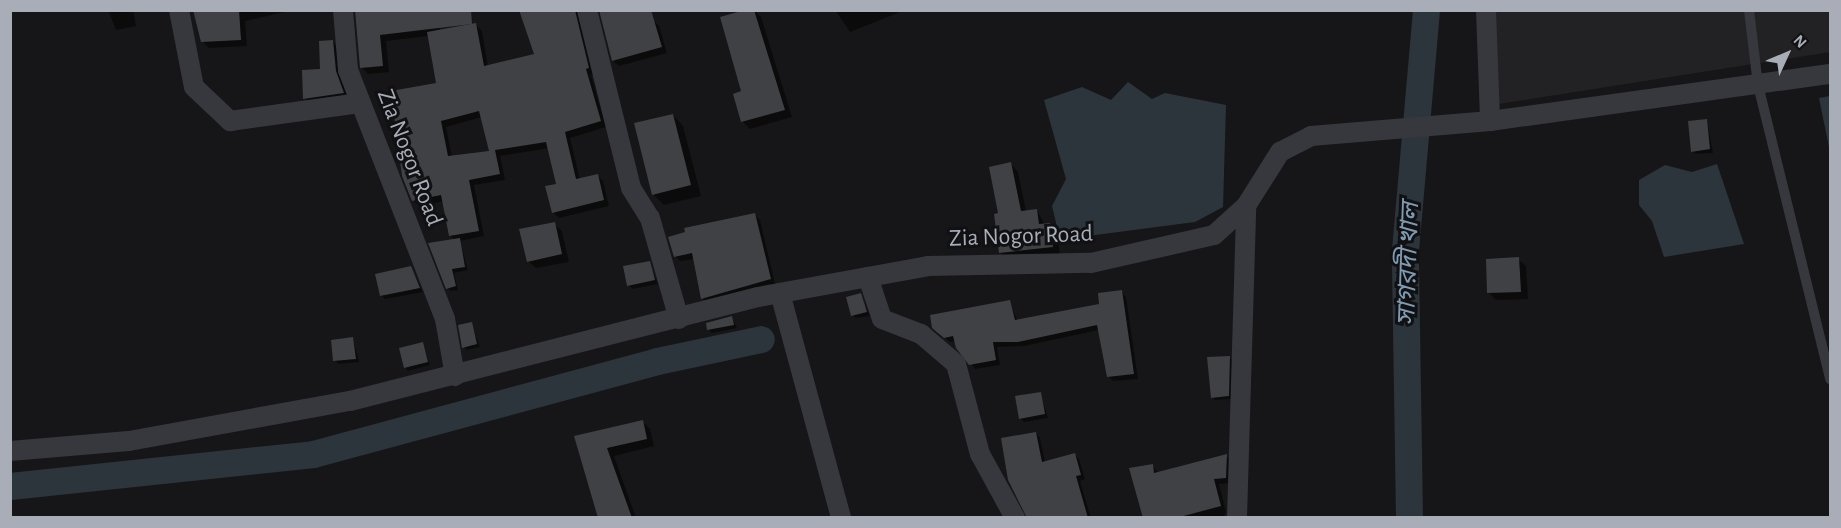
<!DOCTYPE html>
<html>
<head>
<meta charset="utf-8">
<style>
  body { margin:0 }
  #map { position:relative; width:1841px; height:528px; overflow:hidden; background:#161618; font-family:"Alegreya Sans","Noto Sans Bengali",sans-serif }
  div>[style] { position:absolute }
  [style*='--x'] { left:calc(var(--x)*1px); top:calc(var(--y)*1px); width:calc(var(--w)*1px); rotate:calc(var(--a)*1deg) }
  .built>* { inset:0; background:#222225 }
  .water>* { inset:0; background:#2c353c }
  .shadow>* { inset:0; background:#0007 }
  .canal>* { height:27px; margin:-13.5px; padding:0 13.5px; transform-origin:13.5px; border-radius:13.5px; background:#2c353c }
  .building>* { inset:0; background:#404145 }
  .service>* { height:10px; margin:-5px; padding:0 5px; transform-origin:5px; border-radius:5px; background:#37383d }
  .minor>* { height:20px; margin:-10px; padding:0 10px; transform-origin:10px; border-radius:10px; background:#37383d }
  span { translate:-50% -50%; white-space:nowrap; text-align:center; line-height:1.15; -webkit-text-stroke:6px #111113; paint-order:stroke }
  .street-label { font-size:24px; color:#a8adb8 }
  .water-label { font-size:26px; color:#7f9bb3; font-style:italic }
  .frame { position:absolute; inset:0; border:12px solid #a8adb8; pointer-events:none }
  .north { position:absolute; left:1757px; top:24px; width:60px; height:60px; -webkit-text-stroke:4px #111113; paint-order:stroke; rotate:46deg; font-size:16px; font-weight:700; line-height:24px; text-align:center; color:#a8adb8 }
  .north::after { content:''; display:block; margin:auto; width:21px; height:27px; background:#a8adb8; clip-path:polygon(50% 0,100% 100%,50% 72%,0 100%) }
</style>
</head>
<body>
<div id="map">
  <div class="built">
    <div style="clip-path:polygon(1487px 11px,1830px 11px,1830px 52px,1492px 105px)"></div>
  </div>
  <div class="water">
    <div style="clip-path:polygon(1128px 82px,1152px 99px,1165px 93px,1226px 105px,1223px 207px,1195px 222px,1080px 237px,1058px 231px,1052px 206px,1066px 179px,1044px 100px,1082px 87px,1111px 100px)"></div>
    <div style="clip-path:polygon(1830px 96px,1830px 152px,1819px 98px)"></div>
    <div style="clip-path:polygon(1717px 164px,1744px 244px,1664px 257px,1652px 221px,1639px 205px,1639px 180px,1665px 165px,1692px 172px)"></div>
  </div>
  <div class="shadow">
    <div style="clip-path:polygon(108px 10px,133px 10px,136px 26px,116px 30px)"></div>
    <div style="clip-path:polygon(197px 10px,294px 10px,245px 21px,247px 46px,209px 48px,202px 41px)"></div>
    <div style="clip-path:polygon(evenodd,357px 10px,438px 10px,440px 31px,476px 25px,482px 31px,488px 67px,536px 55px,521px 10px,584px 10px,594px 74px,591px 75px,606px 127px,570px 138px,580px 180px,597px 175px,603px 181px,609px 206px,559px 218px,553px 212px,557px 185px,549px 148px,500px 156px,505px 180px,474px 185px,484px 236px,460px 241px,468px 270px,454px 273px,458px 290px,451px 291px,447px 288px,455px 240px,450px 236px,444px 201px,419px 206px,413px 200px,438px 84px,429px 36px,386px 41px,389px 72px,368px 74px,361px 67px,357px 10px,482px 117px,491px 152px,452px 157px,446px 127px,482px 117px)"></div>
    <div style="clip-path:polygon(754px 10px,761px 17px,792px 117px,750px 129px,742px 121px,742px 92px)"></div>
    <div style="clip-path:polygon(835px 10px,899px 10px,900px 12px,850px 32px)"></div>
    <div style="clip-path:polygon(653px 20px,659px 26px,667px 53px,619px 66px,613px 61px)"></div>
    <div style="clip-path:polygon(333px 42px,340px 50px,350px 100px,312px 106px,305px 98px,322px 71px)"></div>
    <div style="clip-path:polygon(673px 115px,683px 126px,701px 196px,664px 205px,653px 194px)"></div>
    <div style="clip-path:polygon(1707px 121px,1713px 153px,1696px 154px,1692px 151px)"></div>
    <div style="clip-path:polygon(1011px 164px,1018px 172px,1026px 211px,1037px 210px,1045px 225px,1057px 232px,1060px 255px,1008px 260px,1000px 252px,999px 215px)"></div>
    <div style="clip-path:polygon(755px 215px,760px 220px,775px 284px,708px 304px,703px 298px,695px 259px,680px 261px,675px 256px)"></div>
    <div style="clip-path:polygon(554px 224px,562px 231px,569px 262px,536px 268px,528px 261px)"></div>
    <div style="clip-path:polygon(1518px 259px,1526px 266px,1528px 299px,1496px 300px,1489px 293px)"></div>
    <div style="clip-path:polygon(649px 263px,658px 284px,632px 289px,629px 285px)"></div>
    <div style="clip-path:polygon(411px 268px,423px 292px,385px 299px,381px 295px)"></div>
    <div style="clip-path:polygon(1121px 291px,1126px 297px,1138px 379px,1113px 381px,1108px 376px,1099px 330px,1024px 346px,997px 347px,1000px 365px,975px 369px,956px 341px,950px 342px,939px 333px,1009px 302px,1018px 321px,1101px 305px)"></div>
    <div style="clip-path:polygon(860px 295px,870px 316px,856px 318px,852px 315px)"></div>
    <div style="clip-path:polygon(732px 318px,737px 328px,712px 333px,709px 330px)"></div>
    <div style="clip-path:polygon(471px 323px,480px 347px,467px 350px,464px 347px)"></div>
    <div style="clip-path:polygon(353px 339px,359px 362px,338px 364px,335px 360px)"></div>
    <div style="clip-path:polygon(423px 344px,430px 365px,408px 371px,405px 367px)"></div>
    <div style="clip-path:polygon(1229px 357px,1233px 361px,1231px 399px,1215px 400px,1212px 397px)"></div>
    <div style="clip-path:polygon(1040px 394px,1048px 418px,1024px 422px,1020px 418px)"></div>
    <div style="clip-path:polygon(642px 421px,650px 429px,654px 446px,614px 456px,636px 518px,600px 518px,576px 438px)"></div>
    <div style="clip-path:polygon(1036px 433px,1040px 438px,1045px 462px,1074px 454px,1079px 459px,1085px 479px,1080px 481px,1091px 518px,1028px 518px)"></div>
    <div style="clip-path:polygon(1226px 456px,1232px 461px,1231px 483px,1219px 484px,1226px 512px,1223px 518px,1144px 518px,1152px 465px,1158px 473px)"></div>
  </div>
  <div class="canal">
    <div style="--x:10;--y:486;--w:305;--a:-6"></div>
    <div style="--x:313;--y:454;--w:356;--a:-15.1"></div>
    <div style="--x:657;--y:361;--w:106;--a:-11.9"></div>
    <div style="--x:1409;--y:518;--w:268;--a:-90.9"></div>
    <div style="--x:1405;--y:250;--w:241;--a:-85"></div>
  </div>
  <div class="building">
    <div style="clip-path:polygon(193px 10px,239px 10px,241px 40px,201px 42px)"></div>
    <div style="clip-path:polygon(355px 10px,471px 10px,472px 24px,380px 35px,383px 66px,360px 68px)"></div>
    <div style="clip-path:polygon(evenodd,519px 10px,575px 10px,589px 68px,586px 69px,601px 121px,565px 132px,576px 179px,598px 174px,604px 200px,552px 213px,545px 186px,556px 184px,546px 142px,495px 150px,500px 174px,469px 180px,479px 231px,449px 236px,441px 195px,412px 201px,402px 176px,391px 91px,436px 83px,427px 32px,476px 23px,484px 66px,534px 54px,519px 10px,479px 111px,489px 151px,448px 156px,441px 121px,479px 111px)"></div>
    <div style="clip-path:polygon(599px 10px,651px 10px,662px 47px,612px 61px)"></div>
    <div style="clip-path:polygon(745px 10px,754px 10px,785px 110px,741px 122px,733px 94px,741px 91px,720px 17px)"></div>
    <div style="clip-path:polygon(333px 40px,336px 71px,344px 93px,303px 99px,302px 70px,320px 69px,319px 41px)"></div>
    <div style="clip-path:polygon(673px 114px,691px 185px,652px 195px,634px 123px)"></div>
    <div style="clip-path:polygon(1707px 119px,1710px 149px,1691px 152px,1688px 121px)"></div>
    <div style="clip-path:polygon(1011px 162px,1021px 211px,1037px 209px,1039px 224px,1050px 223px,1053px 247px,999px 253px,994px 214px,998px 213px,989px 167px)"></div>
    <div style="clip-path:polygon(755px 213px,771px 279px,701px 299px,692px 253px,674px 257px,668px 237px,685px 232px,684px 228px)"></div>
    <div style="clip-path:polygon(555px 222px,562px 254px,527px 262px,519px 229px)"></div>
    <div style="clip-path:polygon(460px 238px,465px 267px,452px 269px,456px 286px,446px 289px,428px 243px)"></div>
    <div style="clip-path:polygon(1519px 257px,1521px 292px,1487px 293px,1486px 259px)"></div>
    <div style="clip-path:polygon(650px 261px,655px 280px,627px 286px,623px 266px)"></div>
    <div style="clip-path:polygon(411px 266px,420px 288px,380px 296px,375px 274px)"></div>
    <div style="clip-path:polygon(1122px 290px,1134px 374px,1107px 377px,1097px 325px,1018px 342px,993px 342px,996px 360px,969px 365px,956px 348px,953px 336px,944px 338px,932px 328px,930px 315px,1010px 300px,1015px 320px,1099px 304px,1098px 293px)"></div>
    <div style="clip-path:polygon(861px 293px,867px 312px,851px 316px,846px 297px)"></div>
    <div style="clip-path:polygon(732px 316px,734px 325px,707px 330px,706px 323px)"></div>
    <div style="clip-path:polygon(472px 322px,477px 344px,462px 348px,458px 325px)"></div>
    <div style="clip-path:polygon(353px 337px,356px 359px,333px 361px,331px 340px)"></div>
    <div style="clip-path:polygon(423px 342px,428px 362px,404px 368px,399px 348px)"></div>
    <div style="clip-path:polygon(1230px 356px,1229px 396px,1211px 398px,1207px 357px)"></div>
    <div style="clip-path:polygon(1041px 392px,1045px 414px,1019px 419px,1015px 396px)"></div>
    <div style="clip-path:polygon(643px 420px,647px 439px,607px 448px,632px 518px,598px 518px,574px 436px)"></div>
    <div style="clip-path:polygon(1036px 432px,1042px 462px,1075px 453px,1081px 475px,1076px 476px,1088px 518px,1027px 518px,1008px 480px,1001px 438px)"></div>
    <div style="clip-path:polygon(1227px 454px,1226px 478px,1214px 479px,1221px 506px,1176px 518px,1143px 518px,1129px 468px,1153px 464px,1154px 473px)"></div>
  </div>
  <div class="service">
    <div style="--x:1749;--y:10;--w:76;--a:83.2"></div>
    <div style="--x:1758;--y:85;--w:303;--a:76.2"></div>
  </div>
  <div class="minor">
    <div style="--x:179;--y:10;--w:78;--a:79"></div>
    <div style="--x:194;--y:87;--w:50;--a:43.4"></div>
    <div style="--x:230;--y:121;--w:131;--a:-7.9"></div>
    <div style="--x:343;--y:10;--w:60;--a:85.2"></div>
    <div style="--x:348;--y:70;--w:267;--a:68.7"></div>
    <div style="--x:445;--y:319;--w:58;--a:80"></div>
    <div style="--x:587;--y:10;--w:183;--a:76.1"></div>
    <div style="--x:631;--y:188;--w:36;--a:58"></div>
    <div style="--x:650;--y:218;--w:105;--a:74"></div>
    <div style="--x:1486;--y:10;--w:111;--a:87.9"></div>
    <div style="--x:868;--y:277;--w:44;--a:71.6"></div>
    <div style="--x:882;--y:319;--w:42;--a:21"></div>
    <div style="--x:921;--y:334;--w:46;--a:40.6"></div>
    <div style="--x:956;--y:364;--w:93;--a:75.1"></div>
    <div style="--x:980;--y:454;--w:73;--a:61.3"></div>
    <div style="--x:780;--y:293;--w:233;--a:74.8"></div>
    <div style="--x:10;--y:451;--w:119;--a:-4.8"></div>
    <div style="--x:129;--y:441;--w:225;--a:-10.3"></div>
    <div style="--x:350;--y:401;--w:421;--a:-14.3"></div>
    <div style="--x:758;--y:297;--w:173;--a:-10.3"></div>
    <div style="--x:928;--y:266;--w:163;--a:-1.1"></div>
    <div style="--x:1091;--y:263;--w:126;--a:-12.8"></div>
    <div style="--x:1214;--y:235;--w:43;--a:-42.2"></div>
    <div style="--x:1246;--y:206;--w:64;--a:-57.8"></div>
    <div style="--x:1280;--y:152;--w:35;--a:-27"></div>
    <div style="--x:1311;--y:136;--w:180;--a:-4.8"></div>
    <div style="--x:1490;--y:121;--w:343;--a:-7.9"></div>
    <div style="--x:1237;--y:518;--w:312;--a:-88.3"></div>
  </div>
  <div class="street-label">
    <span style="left:409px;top:158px;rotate:69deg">Zia Nogor Road</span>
    <span style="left:1021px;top:237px;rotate:-2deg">Zia Nogor Road</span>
  </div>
  <div class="water-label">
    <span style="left:1409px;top:264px;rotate:-88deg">সাগরদী খাল</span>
  </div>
  <div class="frame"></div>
  <div class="north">N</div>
</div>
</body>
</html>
